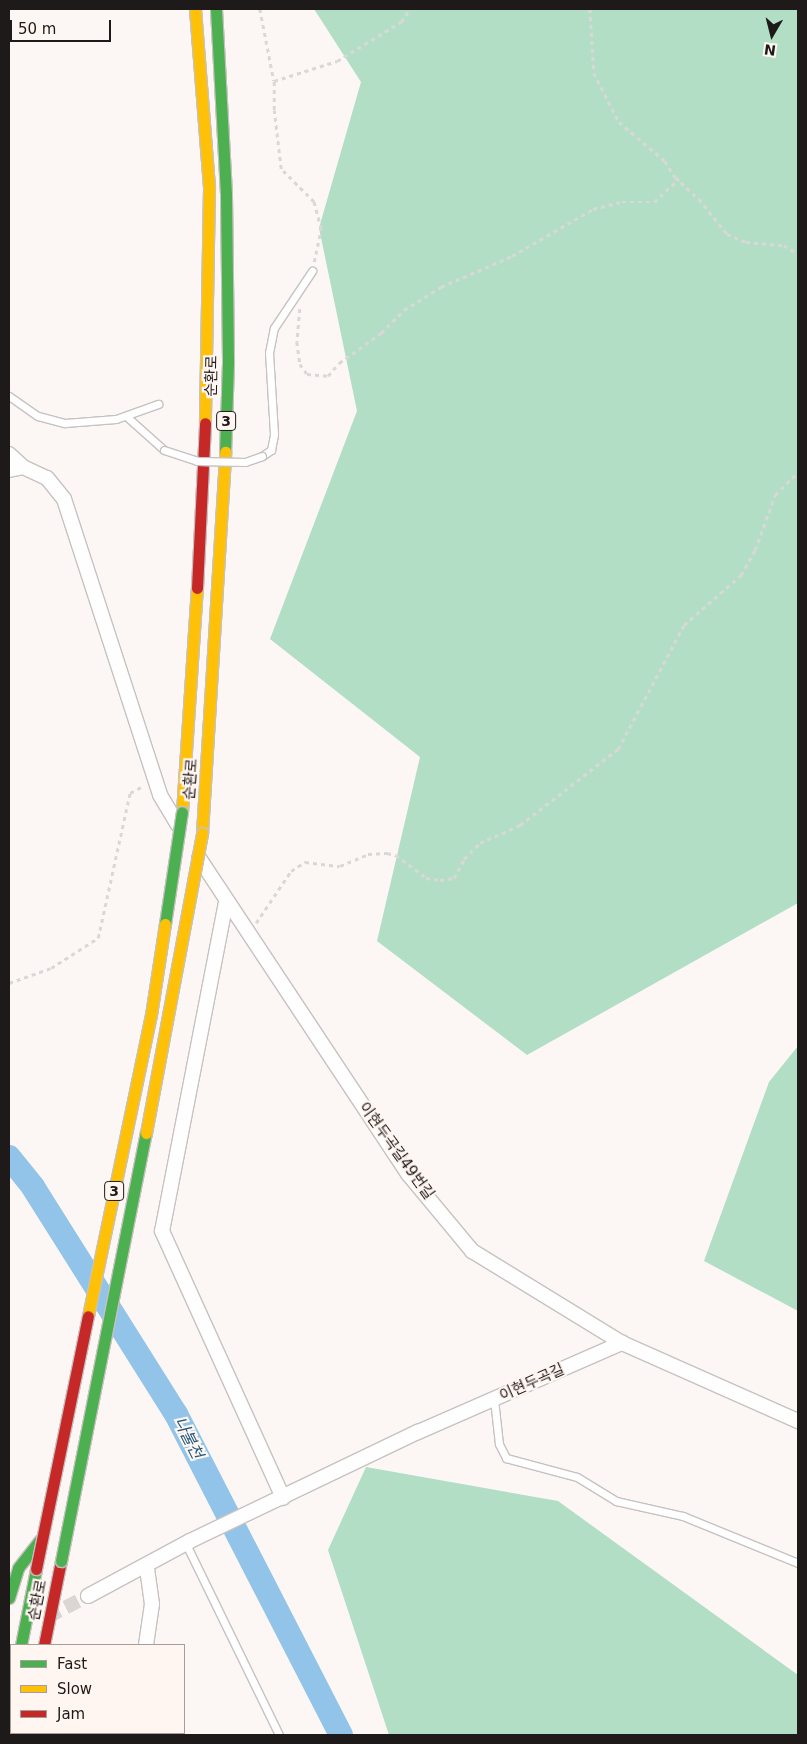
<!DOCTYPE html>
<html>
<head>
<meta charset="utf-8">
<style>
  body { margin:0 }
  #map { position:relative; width:807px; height:1744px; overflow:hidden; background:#fcf7f5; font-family:"DejaVu Sans","Noto Sans KR",sans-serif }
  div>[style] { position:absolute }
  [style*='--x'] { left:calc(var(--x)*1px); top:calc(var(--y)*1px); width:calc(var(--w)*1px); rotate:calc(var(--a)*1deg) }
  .forest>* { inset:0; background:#b1dec5 }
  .river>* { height:24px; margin:-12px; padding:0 12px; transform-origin:12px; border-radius:12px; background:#91c4e8 }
  .street-tunnel>* { height:14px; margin-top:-7px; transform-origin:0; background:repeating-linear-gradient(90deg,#dbd6d4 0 14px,transparent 0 21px) }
  .path>* { height:2.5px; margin-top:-1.25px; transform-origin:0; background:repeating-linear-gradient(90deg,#dad8d7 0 4px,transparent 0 8px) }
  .roads { filter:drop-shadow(1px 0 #c6c2c0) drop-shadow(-1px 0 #c6c2c0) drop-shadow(0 1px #c6c2c0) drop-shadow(0 -1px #c6c2c0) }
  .lane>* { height:7px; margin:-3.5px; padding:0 3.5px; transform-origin:3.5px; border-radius:3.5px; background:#fffefe }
  .street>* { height:14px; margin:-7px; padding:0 7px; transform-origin:7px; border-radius:7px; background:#fffefe }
  .fast>* { height:11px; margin:-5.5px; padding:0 5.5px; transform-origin:5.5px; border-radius:5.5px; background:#4caf50 }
  .slow>* { height:11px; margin:-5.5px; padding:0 5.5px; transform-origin:5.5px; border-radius:5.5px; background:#ffc107 }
  .jam>* { height:11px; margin:-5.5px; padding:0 5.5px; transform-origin:5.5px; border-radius:5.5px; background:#c62828 }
  .bridges { filter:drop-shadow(1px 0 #c6c2c0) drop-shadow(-1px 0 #c6c2c0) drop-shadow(0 1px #c6c2c0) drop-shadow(0 -1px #c6c2c0) }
  .lane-bridge>* { height:7px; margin:-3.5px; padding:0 3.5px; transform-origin:3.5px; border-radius:3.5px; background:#fffefe }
  .fast-bridge>* { height:11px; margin:-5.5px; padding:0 5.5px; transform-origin:5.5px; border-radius:5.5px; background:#4caf50 }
  .slow-bridge>* { height:11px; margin:-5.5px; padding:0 5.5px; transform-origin:5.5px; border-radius:5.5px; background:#ffc107 }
  .jam-bridge>* { height:11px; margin:-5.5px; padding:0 5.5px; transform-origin:5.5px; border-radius:5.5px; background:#c62828 }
  span { translate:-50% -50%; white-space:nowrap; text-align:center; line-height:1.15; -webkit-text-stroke:4.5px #fff6f2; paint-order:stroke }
  .shield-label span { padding:1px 4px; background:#fff6f2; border:1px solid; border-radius:4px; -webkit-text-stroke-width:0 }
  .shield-label { font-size:14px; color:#1e1a19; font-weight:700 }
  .street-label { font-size:15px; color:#1e1a19 }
  .water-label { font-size:16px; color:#22597d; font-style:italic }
  .frame { position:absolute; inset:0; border:10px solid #1e1a19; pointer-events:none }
  .legend { position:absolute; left:10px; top:1644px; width:175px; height:90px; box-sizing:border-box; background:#fff6f2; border:1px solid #a59e9b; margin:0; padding:6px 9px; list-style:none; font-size:15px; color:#1e1a19 }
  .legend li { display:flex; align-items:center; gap:10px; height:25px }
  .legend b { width:25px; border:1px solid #a59e9b }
  .north { position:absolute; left:747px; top:10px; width:50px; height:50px; -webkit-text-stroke:4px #fff6f2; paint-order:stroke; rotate:188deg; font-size:14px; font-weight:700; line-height:20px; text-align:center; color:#1e1a19 }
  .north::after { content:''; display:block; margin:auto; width:18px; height:22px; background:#1e1a19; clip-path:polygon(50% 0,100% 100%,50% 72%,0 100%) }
  .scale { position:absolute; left:10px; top:20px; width:101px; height:22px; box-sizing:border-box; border:2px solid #1e1a19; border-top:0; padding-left:6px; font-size:15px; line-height:18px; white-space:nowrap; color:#1e1a19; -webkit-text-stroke:4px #fff6f2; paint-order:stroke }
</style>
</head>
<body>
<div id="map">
  <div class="forest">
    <div style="clip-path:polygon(314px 9px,798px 9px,798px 903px,527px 1055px,377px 941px,420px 757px,270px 639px,357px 411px,319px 228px,361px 82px)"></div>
    <div style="clip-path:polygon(798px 1046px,798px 1311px,704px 1261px,769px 1082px)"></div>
    <div style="clip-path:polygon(366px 1467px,558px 1501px,798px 1675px,798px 1735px,389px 1735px,328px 1550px)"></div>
  </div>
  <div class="river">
    <div style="--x:9;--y:1157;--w:38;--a:51"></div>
    <div style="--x:33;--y:1187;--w:268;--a:57.8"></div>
    <div style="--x:176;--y:1414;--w:361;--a:62.8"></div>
  </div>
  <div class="street-tunnel">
    <div style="--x:47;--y:1617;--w:46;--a:-27.1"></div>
  </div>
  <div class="path">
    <div style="--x:260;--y:9;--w:73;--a:79"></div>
    <div style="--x:590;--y:9;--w:64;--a:86.4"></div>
    <div style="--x:594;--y:73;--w:55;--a:63"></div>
    <div style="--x:619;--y:122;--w:60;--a:40.3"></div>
    <div style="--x:665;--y:161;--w:19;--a:58"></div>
    <div style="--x:675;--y:177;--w:33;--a:43"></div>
    <div style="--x:699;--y:199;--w:45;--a:51.3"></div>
    <div style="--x:727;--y:234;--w:21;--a:23"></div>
    <div style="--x:746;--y:242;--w:38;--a:5"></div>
    <div style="--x:784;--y:245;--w:17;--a:33"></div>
    <div style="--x:314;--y:262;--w:34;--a:-78"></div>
    <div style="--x:321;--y:229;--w:28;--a:-105"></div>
    <div style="--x:314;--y:202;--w:47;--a:-135"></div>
    <div style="--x:281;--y:169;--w:59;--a:-96.8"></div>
    <div style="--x:274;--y:110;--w:29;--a:-90"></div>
    <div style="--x:274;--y:81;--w:66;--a:-17.6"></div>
    <div style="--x:337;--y:61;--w:75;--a:-31.4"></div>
    <div style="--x:401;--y:22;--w:16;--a:-55"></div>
    <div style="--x:300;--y:309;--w:33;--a:95"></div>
    <div style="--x:297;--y:342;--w:22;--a:82"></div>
    <div style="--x:300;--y:364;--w:12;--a:55"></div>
    <div style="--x:307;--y:374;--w:21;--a:5"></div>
    <div style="--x:328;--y:376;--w:17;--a:-50"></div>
    <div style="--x:339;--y:363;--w:52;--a:-35.5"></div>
    <div style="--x:381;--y:333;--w:33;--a:-45"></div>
    <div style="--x:404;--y:310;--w:44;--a:-31.9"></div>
    <div style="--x:441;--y:287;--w:77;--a:-23.6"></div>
    <div style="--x:512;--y:256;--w:94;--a:-30.1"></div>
    <div style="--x:593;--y:209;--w:30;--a:-14"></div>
    <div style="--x:622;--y:202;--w:32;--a:0"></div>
    <div style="--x:654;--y:202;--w:34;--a:-43"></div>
    <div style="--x:256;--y:923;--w:63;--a:-56.1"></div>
    <div style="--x:291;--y:871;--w:17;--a:-33"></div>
    <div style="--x:305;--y:862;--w:35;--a:7"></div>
    <div style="--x:340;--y:866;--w:30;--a:-23"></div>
    <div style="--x:368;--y:854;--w:19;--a:-3"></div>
    <div style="--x:387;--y:853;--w:9;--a:13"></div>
    <div style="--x:396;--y:855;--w:38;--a:37"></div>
    <div style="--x:426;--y:878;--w:14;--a:8"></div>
    <div style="--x:440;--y:880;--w:14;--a:-8"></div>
    <div style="--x:454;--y:878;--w:21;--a:-62"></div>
    <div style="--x:464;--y:859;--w:23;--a:-45"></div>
    <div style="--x:480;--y:843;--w:44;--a:-24.2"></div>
    <div style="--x:520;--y:825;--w:124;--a:-37.8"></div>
    <div style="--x:618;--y:749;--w:140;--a:-62"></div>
    <div style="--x:684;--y:625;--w:76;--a:-41.3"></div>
    <div style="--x:741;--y:575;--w:29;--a:-61"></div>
    <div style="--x:755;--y:550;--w:59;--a:-70"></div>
    <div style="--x:775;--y:495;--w:33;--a:-45"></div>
    <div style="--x:9;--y:983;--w:45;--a:-19.7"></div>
    <div style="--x:51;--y:968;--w:56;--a:-32.6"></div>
    <div style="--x:98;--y:938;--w:148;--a:-77.6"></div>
    <div style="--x:130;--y:793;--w:15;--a:-28"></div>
  </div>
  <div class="roads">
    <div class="lane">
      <div style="--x:9;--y:396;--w:35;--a:35"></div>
      <div style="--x:38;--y:416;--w:28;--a:15"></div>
      <div style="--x:65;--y:423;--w:51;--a:-4.5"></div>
      <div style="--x:116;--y:419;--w:45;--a:-19.7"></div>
      <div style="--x:126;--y:416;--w:51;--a:41.8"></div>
      <div style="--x:262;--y:456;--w:11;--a:-34"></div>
      <div style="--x:271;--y:450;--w:16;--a:-79"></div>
      <div style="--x:274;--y:434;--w:81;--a:-93.5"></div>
      <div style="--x:269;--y:353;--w:25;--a:-79"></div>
      <div style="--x:274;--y:328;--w:69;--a:-56.3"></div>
      <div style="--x:494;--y:1399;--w:45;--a:83.7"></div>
      <div style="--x:499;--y:1444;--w:16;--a:63"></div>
      <div style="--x:506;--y:1458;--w:73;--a:15"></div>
      <div style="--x:577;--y:1477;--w:46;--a:31.6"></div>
      <div style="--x:616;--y:1501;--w:69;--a:12.6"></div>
      <div style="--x:683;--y:1516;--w:124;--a:22.2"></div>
      <div style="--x:186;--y:1544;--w:212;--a:64"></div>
    </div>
    <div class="street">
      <div style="--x:9;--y:454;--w:19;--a:43"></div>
      <div style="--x:9;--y:470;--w:14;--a:-12"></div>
      <div style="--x:23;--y:467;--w:26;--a:25"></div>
      <div style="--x:47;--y:478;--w:27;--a:51"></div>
      <div style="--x:64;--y:499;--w:311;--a:72"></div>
      <div style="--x:160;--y:795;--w:35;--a:59"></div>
      <div style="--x:199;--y:858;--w:380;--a:56.5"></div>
      <div style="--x:409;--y:1175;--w:99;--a:50.3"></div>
      <div style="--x:472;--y:1251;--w:176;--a:31.5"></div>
      <div style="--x:622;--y:1343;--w:193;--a:23.9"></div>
      <div style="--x:226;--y:902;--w:335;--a:101"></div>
      <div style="--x:162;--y:1231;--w:293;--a:65.6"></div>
      <div style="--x:88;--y:1596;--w:116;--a:-28.3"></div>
      <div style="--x:190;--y:1541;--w:253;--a:-25.6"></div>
      <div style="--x:418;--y:1432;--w:223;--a:-23.6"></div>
      <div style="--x:146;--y:1645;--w:41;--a:-81.7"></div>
      <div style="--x:152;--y:1604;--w:37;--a:-98"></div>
      <div style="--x:129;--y:1735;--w:2;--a:-90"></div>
    </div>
    <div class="fast">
      <div style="--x:216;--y:9;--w:186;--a:86.9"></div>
      <div style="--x:226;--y:195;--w:168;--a:89.3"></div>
      <div style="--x:228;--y:363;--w:89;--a:91.9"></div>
      <div style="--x:9;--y:1598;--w:31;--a:-73"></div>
      <div style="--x:18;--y:1568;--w:36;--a:-52"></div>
      <div style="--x:21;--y:1645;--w:77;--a:-78.8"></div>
      <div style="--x:9;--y:1703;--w:12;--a:-81"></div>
      <div style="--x:46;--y:1735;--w:2;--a:-63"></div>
    </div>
    <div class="slow">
      <div style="--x:195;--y:9;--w:180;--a:85.5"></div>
      <div style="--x:209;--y:188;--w:235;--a:91"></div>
      <div style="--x:182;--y:812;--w:225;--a:-86.2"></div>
      <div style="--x:202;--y:833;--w:382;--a:-86.5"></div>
    </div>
    <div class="jam">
      <div style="--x:197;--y:588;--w:165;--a:-87.2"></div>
      <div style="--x:44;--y:1645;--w:86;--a:-78.6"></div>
      <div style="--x:26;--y:1735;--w:2;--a:-63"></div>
    </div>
  </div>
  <div class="bridges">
    <div class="lane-bridge">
      <div style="--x:164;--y:450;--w:35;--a:18"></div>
      <div style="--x:197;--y:461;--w:48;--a:1.2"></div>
      <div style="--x:245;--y:462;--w:18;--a:-19"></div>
    </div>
    <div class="fast-bridge">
      <div style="--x:165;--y:924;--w:113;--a:-81.4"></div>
      <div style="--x:61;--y:1561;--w:436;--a:-78.8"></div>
    </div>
    <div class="slow-bridge">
      <div style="--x:146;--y:1133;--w:305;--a:-79.4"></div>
      <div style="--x:88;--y:1316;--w:308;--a:-78.2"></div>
      <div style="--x:151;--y:1015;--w:92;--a:-81.3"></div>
    </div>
    <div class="jam-bridge">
      <div style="--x:36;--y:1569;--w:258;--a:-78.4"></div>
    </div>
  </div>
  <div class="shield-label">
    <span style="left:226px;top:421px">3</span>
    <span style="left:114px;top:1191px">3</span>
  </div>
  <div class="street-label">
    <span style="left:212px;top:376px;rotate:-89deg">순환로</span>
    <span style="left:191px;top:779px;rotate:-86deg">순환로</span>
    <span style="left:396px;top:1151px;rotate:54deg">이현두곡길49번길</span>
    <span style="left:532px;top:1383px;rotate:-24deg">이현두곡길</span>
    <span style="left:38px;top:1600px;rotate:-79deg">순환로</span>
  </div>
  <div class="water-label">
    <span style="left:188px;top:1438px;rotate:63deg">나불천</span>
  </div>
  <div class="frame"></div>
  <ul class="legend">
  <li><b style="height:6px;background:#4caf50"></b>Fast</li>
  <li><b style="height:6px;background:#ffc107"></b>Slow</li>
  <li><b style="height:6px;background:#c62828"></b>Jam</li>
  </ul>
  <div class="north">N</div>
  <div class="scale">50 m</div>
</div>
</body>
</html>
